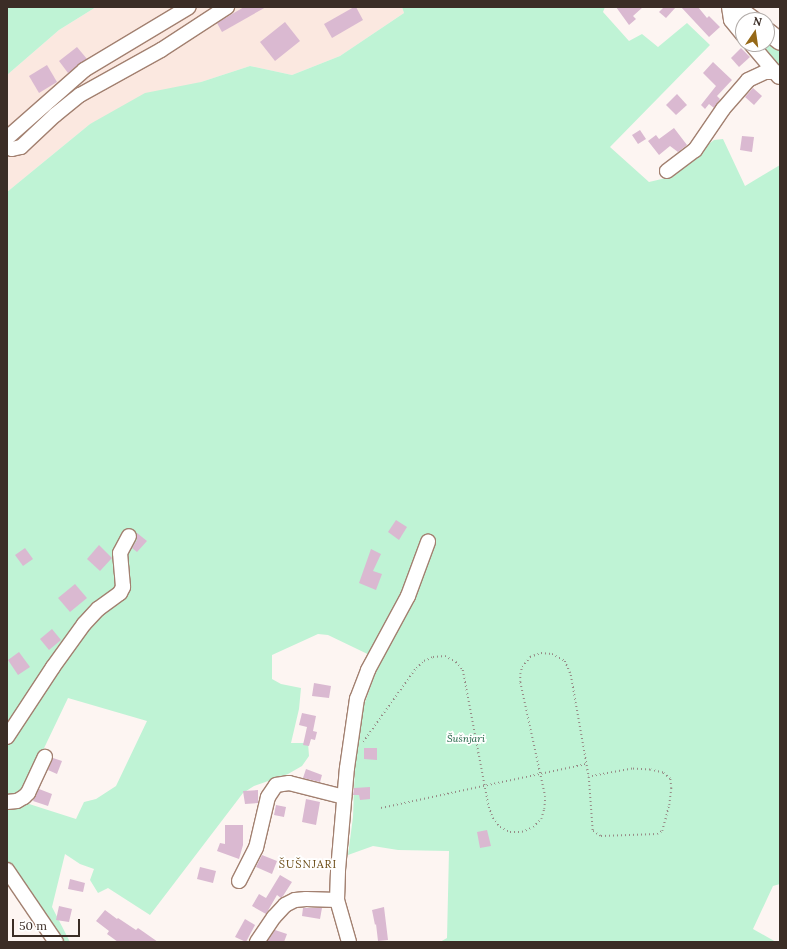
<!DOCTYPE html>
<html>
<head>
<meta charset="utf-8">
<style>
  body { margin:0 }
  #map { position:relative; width:787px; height:949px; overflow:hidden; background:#fdf5f2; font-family:Lora,serif }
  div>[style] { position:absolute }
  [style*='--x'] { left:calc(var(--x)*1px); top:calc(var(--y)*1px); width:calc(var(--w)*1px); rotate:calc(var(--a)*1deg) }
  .built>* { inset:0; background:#fbe8e0 }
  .green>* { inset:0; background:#bff3d5 }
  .building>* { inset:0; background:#dab9d1 }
  .path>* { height:1.5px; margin-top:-0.75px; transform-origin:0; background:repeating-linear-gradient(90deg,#978c87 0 1px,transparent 0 4px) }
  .roads { filter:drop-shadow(1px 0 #a28070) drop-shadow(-1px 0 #a28070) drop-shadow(0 1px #a28070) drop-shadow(0 -1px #a28070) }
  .minor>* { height:14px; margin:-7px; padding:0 7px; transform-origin:7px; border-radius:7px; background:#fff }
  .major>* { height:17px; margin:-8.5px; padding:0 8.5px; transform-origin:8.5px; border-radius:8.5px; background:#fff }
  span { translate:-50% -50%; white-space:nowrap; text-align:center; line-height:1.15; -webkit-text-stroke:3.5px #fff; paint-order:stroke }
  .park-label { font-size:10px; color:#1c6041; font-style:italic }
  .neighbourhood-label { font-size:11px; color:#6a4b15; letter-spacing:1px }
  .frame { position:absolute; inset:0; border:8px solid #3b2d26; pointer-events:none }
  .north { position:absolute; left:735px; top:12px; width:40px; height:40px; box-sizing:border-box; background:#fff; border:1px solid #b1aba8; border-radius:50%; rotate:13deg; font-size:11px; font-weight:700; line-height:16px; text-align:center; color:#3b2d26 }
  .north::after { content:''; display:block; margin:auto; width:14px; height:18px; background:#966917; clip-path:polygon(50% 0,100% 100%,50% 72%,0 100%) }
  .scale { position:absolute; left:12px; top:919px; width:68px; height:18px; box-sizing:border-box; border:2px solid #3b2d26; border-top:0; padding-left:5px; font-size:12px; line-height:14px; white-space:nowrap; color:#3b2d26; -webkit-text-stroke:3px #fff; paint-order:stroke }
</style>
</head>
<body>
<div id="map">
  <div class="built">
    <div style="clip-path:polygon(96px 7px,402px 7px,404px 13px,340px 56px,292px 75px,250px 66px,201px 82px,90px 124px,7px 192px,7px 75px,59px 30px)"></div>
  </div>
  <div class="green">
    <div style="clip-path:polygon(7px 7px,96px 7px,59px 30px,7px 75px)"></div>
    <div style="clip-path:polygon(evenodd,402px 7px,605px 7px,603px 12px,629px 41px,642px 34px,658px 47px,687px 23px,710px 45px,610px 147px,649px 182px,666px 178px,714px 140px,723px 139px,745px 186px,780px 165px,780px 884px,773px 886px,753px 929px,776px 942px,440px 942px,447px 938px,449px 851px,398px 850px,373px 846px,348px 855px,353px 817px,355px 764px,364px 705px,380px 660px,328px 635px,318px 634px,272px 655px,272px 679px,281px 684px,301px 688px,299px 709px,291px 743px,308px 743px,309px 756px,302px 766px,288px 774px,254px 786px,243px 793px,150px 915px,108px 888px,98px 893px,90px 880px,94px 869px,80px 864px,65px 854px,52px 907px,70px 942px,57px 942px,7px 864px,7px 192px,90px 124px,145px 93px,201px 82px,250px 66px,292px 75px,340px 56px,404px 13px,402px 7px,68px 698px,147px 721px,116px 786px,96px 799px,84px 802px,76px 819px,26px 803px,25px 788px,68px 698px)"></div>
    <div style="clip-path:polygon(767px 41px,780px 51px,780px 70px,756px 44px,767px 44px)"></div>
  </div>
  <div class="building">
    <div style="clip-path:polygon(244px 7px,266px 7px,222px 32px,217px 23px)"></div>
    <div style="clip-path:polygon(354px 7px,356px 7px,363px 20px,332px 38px,324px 24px)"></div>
    <div style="clip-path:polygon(616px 7px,643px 7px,633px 16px,636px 19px,629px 25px)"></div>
    <div style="clip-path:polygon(664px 7px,676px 7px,666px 18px,659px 12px)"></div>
    <div style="clip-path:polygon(681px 7px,698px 7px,707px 18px,709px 16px,720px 27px,709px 37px)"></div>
    <div style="clip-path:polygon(285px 22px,300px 41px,275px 61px,260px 42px)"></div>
    <div style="clip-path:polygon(77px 47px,87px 59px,68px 73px,59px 61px)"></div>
    <div style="clip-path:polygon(741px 48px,750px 57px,739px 67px,731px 58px)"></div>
    <div style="clip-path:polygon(713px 62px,732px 80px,717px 96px,720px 99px,714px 108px,709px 104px,705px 109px,701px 105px,716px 86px,703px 73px)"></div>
    <div style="clip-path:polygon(47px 65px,57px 82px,39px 93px,29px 76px)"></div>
    <div style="clip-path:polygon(753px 88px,762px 96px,754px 105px,745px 97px)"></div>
    <div style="clip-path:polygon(677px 94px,687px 105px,676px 115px,666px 105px)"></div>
    <div style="clip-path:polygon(674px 128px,687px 145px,678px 152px,670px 146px,659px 155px,648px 141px,656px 135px,659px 139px)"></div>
    <div style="clip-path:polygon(640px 130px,646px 139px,638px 144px,632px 135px)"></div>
    <div style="clip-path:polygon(742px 136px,754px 137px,752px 152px,740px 150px)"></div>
    <div style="clip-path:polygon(396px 520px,407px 527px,399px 540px,388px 532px)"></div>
    <div style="clip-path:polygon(137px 533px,147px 541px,137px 552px,132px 548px,137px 540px)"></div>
    <div style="clip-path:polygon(99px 545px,112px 558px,100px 571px,87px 559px)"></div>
    <div style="clip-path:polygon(25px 548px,33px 559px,23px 566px,15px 555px)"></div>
    <div style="clip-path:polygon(371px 549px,381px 554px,373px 571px,382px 574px,376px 590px,359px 583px)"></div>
    <div style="clip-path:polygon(75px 584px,87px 598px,70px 612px,58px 598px)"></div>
    <div style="clip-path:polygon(52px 629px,61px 640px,49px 650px,40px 639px)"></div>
    <div style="clip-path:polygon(19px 652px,30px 667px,18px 675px,8px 660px)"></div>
    <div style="clip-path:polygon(314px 683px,331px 686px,329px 698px,312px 696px)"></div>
    <div style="clip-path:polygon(302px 713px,316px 716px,313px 731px,317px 732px,315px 740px,311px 739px,309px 746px,303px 745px,307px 727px,299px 725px)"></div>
    <div style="clip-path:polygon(364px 748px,377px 748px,377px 760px,364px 759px)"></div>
    <div style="clip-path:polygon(53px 758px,62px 761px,57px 774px,48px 770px)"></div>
    <div style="clip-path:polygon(306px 769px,322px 775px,320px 782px,303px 778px)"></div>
    <div style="clip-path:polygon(370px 787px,370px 799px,360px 800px,359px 795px,353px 795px,354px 788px)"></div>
    <div style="clip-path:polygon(39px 789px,52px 794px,48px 806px,33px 801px)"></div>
    <div style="clip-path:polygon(258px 790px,258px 803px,245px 804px,243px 791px)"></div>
    <div style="clip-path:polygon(306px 799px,320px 802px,316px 825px,302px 822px)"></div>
    <div style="clip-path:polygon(276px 805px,286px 807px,284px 817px,274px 815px)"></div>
    <div style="clip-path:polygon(225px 825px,243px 825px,243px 845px,239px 859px,217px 851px,220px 843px,225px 844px)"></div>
    <div style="clip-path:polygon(487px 830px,491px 846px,480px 848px,477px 832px)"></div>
    <div style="clip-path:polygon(262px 855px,277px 861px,272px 874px,256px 867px)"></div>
    <div style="clip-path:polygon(200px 867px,216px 871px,213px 883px,197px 879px)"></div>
    <div style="clip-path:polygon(280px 875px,292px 882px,283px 896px,281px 898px,277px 895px,266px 914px,252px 906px,259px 894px,266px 898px)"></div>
    <div style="clip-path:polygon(70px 879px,85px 883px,83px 892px,68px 889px)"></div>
    <div style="clip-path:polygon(59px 906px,72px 909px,69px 922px,56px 920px)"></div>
    <div style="clip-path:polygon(384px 907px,388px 940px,378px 941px,376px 924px,375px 925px,372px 910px)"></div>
    <div style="clip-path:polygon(303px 908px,322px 908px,320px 919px,302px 916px)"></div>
    <div style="clip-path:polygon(105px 910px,117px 919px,118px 918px,136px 930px,138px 928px,158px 942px,118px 942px,107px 934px,109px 931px,96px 921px)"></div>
    <div style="clip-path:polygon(245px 919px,255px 925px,246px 942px,235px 937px)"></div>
    <div style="clip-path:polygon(275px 930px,287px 934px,284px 942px,267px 942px)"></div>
  </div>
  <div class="path">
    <div style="--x:363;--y:742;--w:91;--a:-54.4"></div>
    <div style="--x:416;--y:668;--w:11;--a:-41"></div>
    <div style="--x:424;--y:661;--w:10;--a:-24"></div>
    <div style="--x:433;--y:657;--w:12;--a:-5"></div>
    <div style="--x:445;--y:656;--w:13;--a:29"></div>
    <div style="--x:456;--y:662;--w:11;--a:49"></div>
    <div style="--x:463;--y:670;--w:139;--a:79.3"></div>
    <div style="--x:489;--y:807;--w:12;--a:70"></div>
    <div style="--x:493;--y:818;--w:11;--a:52"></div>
    <div style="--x:500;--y:827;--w:11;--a:27"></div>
    <div style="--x:510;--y:832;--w:12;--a:0"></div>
    <div style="--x:522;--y:832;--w:12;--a:-24"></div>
    <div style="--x:533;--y:827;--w:11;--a:-45"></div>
    <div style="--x:541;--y:819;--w:10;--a:-73"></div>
    <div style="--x:544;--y:809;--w:12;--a:-85"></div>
    <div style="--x:545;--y:797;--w:118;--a:-102.3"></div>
    <div style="--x:520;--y:682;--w:8;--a:-90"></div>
    <div style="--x:520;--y:674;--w:7;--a:-74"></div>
    <div style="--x:522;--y:667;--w:13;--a:-51"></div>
    <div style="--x:530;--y:657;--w:12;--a:-20"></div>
    <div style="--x:541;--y:653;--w:11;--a:5"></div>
    <div style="--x:552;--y:654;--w:15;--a:28"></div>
    <div style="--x:565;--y:661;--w:15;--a:67"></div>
    <div style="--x:571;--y:675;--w:104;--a:80"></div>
    <div style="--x:589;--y:777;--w:54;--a:85.8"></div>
    <div style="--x:593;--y:831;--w:9;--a:32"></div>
    <div style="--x:601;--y:836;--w:56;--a:-2"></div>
    <div style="--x:657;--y:834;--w:6;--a:-31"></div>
    <div style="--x:662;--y:831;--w:27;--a:-75"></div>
    <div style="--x:669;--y:805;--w:17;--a:-83"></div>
    <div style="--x:671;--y:788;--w:9;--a:-96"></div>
    <div style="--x:670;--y:779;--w:9;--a:-139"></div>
    <div style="--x:663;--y:773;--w:13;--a:-167"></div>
    <div style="--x:650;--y:770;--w:18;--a:-177"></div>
    <div style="--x:632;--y:769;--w:44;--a:169.5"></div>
    <div style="--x:381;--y:808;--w:210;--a:-12.1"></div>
  </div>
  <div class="roads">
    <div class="minor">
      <div style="--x:729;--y:7;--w:13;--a:81"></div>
      <div style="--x:731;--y:20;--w:19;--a:51"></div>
      <div style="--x:751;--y:44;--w:43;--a:49.7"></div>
      <div style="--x:7;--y:138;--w:103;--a:-41.4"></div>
      <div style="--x:84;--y:70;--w:122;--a:-31"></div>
      <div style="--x:7;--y:147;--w:5;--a:22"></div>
      <div style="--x:12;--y:149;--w:9;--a:-13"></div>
      <div style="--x:21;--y:147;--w:47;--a:-43.3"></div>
      <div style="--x:55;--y:115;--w:32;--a:-39"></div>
      <div style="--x:80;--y:95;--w:93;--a:-29.1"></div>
      <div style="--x:161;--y:50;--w:79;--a:-33.1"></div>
      <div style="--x:667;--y:171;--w:35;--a:-37"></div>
      <div style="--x:695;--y:150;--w:50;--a:-55.7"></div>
      <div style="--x:723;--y:109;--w:38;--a:-49"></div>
      <div style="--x:748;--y:80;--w:19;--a:-25"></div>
      <div style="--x:765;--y:72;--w:11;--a:0"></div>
      <div style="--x:7;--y:737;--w:84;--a:-56.7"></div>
      <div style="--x:53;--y:667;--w:53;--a:-54.2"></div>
      <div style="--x:84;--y:624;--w:21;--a:-47"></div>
      <div style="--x:98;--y:609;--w:27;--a:-36"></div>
      <div style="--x:120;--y:593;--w:7;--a:-63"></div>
      <div style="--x:123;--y:587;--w:34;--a:-95"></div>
      <div style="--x:120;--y:553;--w:19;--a:-62"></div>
      <div style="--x:7;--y:802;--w:10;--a:-6"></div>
      <div style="--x:17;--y:801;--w:8;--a:-30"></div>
      <div style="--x:24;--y:797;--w:6;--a:-45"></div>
      <div style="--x:28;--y:793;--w:40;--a:-65"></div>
      <div style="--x:7;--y:870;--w:87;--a:55.8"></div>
      <div style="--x:239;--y:881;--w:37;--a:-63"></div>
      <div style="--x:256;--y:848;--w:52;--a:-76.8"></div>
      <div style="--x:268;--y:797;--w:14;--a:-56"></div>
      <div style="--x:276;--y:785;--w:13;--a:-9"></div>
      <div style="--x:289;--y:783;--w:57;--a:14.3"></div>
      <div style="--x:257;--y:942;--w:30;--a:-56"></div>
      <div style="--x:274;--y:917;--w:16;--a:-47"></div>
      <div style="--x:285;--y:905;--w:11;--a:-27"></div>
      <div style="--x:295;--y:900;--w:11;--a:-5"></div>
      <div style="--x:306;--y:899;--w:31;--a:2"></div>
      <div style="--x:349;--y:942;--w:44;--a:-105.9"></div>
      <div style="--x:337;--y:900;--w:30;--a:-88"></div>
      <div style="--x:338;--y:870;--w:102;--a:-85"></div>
      <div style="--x:347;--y:768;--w:70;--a:-81.8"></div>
      <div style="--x:357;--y:699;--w:31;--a:-69"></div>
      <div style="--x:368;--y:670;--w:84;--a:-61.6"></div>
      <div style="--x:408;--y:596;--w:58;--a:-69.7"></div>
    </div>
    <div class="major">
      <div style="--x:736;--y:7;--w:21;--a:37"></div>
      <div style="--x:767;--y:31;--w:16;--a:38"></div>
    </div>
  </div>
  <div class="park-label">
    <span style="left:466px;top:739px">Šušnjari</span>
  </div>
  <div class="neighbourhood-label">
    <span style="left:308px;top:864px">ŠUŠNJARI</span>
  </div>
  <div class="frame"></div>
  <div class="north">N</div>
  <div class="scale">50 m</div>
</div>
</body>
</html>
